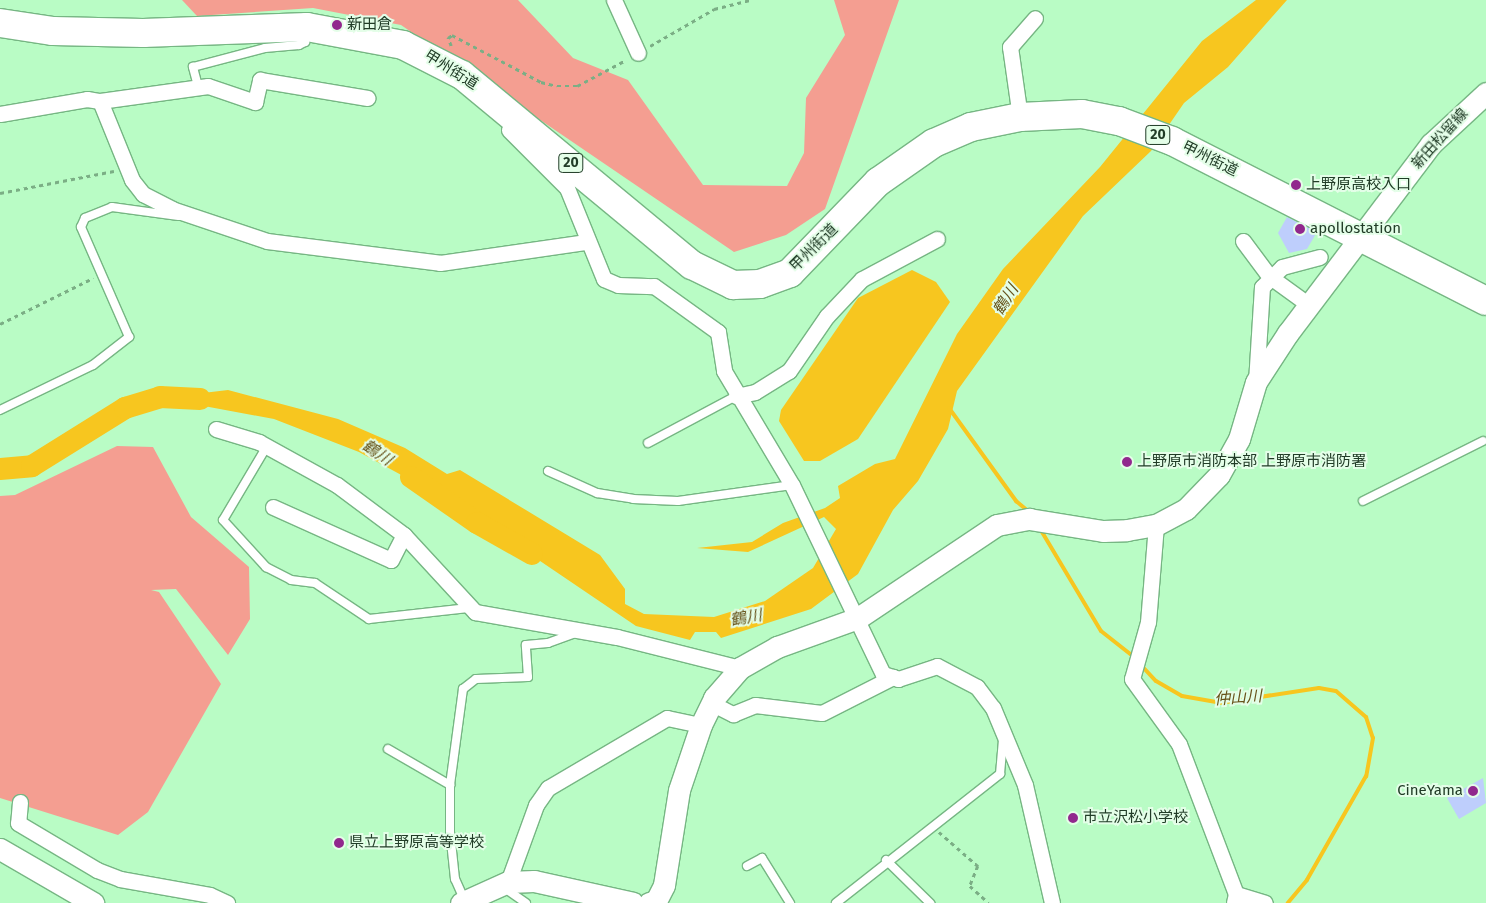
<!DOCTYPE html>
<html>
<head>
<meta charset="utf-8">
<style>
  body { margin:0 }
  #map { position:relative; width:1486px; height:903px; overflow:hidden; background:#b9fcc5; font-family:"Fira Sans","Noto Sans JP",sans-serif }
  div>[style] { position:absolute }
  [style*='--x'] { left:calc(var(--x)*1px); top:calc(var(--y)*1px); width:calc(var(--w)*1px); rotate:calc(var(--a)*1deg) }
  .green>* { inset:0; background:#f49e91 }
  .water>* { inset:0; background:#f7c61f }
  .stream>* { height:4px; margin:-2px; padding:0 2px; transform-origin:2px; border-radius:2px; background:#f7c61f }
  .river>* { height:22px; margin:-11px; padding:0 11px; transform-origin:11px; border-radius:11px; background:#f7c61f }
  .building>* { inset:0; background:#becefc }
  .path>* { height:2.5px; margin-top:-1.25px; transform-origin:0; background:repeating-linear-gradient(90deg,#7bae85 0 4px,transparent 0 8px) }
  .roads { filter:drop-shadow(1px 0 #76b683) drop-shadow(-1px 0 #76b683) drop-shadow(0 1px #76b683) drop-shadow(0 -1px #76b683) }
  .lane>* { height:8px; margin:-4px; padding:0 4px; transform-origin:4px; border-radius:4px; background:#fff }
  .street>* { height:15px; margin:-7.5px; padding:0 7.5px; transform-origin:7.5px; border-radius:7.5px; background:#fff }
  .secondary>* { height:21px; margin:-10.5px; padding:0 10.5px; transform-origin:10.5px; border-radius:10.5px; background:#fff }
  .highway>* { height:28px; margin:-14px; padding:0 14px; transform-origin:14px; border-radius:14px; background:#fff }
  .dots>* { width:14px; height:14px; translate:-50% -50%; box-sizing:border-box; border:2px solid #e4fee8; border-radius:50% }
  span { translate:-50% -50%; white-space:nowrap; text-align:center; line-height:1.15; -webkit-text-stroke:4px #e4fee8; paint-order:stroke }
  .shield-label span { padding:1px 4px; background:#e4fee8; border:1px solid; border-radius:4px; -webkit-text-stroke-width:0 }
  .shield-label { font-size:14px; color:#213c27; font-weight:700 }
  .poi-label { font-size:15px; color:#213c27 }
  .left { translate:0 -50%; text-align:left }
  .right { translate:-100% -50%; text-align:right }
  .street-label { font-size:15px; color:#213c27 }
  .water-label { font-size:16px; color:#67531a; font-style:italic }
</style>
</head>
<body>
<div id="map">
  <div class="green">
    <div style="clip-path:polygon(182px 0,518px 0,573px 58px,628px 80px,703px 185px,787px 186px,804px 153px,806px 98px,845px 35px,834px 0,899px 0,825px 209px,786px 235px,734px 252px,401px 25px,313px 8px,197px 16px)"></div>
    <div style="clip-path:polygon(117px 446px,153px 447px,191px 517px,249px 567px,250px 619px,228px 655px,176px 589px,151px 590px,159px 592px,221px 684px,148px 812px,118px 835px,0 798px,0 496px,15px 495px)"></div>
  </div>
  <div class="water">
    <div style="clip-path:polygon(1256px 0,1287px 0,1228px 67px,1184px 103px,1151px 151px,1083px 216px,957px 391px,948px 429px,918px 481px,893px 510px,858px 574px,811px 609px,721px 638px,716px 632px,695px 632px,690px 640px,636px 626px,462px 508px,359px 452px,274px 419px,161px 398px,228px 390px,338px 419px,405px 448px,447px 474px,460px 470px,600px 555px,625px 589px,625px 604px,644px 614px,714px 617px,765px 601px,813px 568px,836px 529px,824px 517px,748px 552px,697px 548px,752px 542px,783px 523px,825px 508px,840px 498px,838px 486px,875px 464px,895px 459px,957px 334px,1003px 269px,1100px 167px,1202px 41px)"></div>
    <div style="clip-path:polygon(912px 270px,936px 282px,950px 302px,858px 439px,820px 461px,804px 461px,779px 421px,781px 410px,858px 298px)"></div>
  </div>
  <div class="stream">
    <div style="--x:949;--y:408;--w:115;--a:54.2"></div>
    <div style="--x:1016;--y:501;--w:16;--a:40"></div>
    <div style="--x:1039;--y:527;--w:121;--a:59.2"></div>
    <div style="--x:1101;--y:631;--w:42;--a:38.2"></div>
    <div style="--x:1140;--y:664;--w:23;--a:47"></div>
    <div style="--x:1156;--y:681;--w:30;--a:30"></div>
    <div style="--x:1182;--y:696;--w:39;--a:10"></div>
    <div style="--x:1220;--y:703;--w:100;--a:-8.6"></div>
    <div style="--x:1319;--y:688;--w:17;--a:10"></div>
    <div style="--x:1336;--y:691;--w:40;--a:41"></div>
    <div style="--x:1366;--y:717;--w:22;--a:72"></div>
    <div style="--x:1373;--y:738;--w:39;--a:100"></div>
    <div style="--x:1366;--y:776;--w:120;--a:119.6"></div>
    <div style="--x:1307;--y:880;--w:30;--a:130"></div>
  </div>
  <div class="river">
    <div style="--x:0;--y:469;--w:32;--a:-5"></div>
    <div style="--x:32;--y:466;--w:110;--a:-31.9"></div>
    <div style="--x:125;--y:408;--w:37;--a:-17"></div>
    <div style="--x:160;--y:397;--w:40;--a:2.9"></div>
    <div style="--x:411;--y:477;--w:80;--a:34.9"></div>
    <div style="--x:477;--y:523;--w:63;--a:29.4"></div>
  </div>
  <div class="building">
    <div style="clip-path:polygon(1287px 217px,1317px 232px,1307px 249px,1289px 253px,1278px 233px)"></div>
    <div style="clip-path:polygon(1483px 778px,1486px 803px,1459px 819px,1447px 798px)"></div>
  </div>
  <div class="path">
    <div style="--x:451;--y:46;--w:9;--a:-111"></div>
    <div style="--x:448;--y:38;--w:5;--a:-37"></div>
    <div style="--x:452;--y:35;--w:101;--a:27.8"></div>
    <div style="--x:541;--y:82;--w:16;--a:14"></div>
    <div style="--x:557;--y:86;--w:20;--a:0"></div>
    <div style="--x:577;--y:86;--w:55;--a:-28"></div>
    <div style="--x:650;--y:46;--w:74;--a:-30"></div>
    <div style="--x:714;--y:9;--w:37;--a:-14"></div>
    <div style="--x:0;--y:193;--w:116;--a:-10.9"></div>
    <div style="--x:0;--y:324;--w:104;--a:-26.3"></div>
    <div style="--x:939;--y:832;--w:52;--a:41.1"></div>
    <div style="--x:978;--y:866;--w:22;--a:112"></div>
    <div style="--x:970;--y:886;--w:25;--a:42"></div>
  </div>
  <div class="roads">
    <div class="lane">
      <div style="--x:198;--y:86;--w:20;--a:-105"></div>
      <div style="--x:193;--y:67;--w:74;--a:-14.8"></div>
      <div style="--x:265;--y:48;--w:34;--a:-5"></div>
      <div style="--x:299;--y:45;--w:7;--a:-27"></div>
      <div style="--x:305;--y:42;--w:10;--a:-84"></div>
      <div style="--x:0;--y:410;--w:103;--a:-25.8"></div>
      <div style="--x:93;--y:365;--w:46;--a:-37.9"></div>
      <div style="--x:129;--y:337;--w:120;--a:-113.6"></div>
      <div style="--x:81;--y:227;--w:10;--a:-66"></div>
      <div style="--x:85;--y:218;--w:29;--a:-22"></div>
      <div style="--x:112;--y:207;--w:67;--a:7.8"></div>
      <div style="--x:648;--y:443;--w:100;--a:-28.1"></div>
      <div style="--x:267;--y:446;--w:86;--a:120.7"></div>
      <div style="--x:223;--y:520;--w:64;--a:47.5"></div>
      <div style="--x:266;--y:567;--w:28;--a:27"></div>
      <div style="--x:291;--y:580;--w:24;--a:7"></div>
      <div style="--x:315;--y:583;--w:65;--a:33.7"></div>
      <div style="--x:369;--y:619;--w:100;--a:-6.3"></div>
      <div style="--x:548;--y:471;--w:54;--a:24.2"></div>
      <div style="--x:597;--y:493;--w:36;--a:9"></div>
      <div style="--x:633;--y:499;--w:45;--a:2.5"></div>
      <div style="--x:678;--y:501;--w:115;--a:-8"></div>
      <div style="--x:1363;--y:501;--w:134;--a:-26.6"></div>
      <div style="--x:388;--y:749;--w:72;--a:30.1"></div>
      <div style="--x:886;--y:860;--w:62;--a:44.3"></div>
      <div style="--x:747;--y:866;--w:17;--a:-28"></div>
      <div style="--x:762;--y:858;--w:53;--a:58.1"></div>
      <div style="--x:503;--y:887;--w:28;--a:35"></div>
      <div style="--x:464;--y:899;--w:22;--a:-114"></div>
      <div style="--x:455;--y:879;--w:47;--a:-96.1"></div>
      <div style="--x:450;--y:832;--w:47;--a:-90"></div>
      <div style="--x:450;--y:785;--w:97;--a:-82.3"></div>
      <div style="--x:463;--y:689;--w:16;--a:-38"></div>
      <div style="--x:476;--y:679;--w:52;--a:-2.2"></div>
      <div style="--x:528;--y:677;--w:32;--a:-94"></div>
      <div style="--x:526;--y:645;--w:22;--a:-5"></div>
      <div style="--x:548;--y:643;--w:30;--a:-20"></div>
      <div style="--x:836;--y:903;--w:209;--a:-38.2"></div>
      <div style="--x:1000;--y:774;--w:35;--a:-85"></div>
    </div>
    <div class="street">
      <div style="--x:614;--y:0;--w:58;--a:65.6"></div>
      <div style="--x:100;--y:101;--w:109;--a:-7.9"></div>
      <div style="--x:208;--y:86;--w:50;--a:18.8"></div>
      <div style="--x:255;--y:102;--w:23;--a:-77"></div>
      <div style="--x:260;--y:80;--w:109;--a:9.5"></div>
      <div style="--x:0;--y:114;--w:88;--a:-9.8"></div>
      <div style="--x:87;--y:99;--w:13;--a:9"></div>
      <div style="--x:100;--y:101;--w:85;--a:67.9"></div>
      <div style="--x:132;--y:180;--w:18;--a:52"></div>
      <div style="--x:143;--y:194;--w:33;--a:27"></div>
      <div style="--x:172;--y:209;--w:100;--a:18.6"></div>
      <div style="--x:267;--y:241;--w:174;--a:7.2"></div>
      <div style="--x:440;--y:263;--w:148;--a:-8.2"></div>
      <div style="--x:1020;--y:117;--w:71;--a:-98.1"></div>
      <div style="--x:1010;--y:47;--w:38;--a:-49"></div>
      <div style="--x:509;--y:130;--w:82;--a:45"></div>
      <div style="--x:567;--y:188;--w:98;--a:67.9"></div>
      <div style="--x:604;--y:279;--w:15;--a:23"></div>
      <div style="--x:618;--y:285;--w:36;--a:2"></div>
      <div style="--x:654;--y:286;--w:79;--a:35.7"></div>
      <div style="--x:718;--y:332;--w:39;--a:81"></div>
      <div style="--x:724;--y:371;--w:133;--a:59.2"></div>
      <div style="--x:792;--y:485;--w:210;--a:64.3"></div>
      <div style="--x:883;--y:674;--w:16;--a:18"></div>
      <div style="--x:898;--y:679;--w:41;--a:-18.4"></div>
      <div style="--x:937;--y:666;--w:45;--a:27.7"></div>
      <div style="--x:977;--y:687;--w:26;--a:53"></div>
      <div style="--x:993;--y:708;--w:83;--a:67.4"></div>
      <div style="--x:1025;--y:785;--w:121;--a:77.1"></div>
      <div style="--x:1243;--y:241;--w:44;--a:53.4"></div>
      <div style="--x:1269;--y:276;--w:49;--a:35.9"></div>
      <div style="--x:1256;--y:382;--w:95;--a:-86.4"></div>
      <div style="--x:1262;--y:287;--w:28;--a:-45"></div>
      <div style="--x:1282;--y:267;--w:39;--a:-15"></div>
      <div style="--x:736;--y:396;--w:19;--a:-12"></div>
      <div style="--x:755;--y:392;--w:40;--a:-32"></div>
      <div style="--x:789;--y:371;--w:67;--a:-55.4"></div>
      <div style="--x:827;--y:316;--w:51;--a:-46.6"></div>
      <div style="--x:862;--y:279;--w:85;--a:-28.1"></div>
      <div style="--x:216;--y:429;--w:45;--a:16.8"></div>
      <div style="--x:259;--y:442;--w:89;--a:28.9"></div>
      <div style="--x:337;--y:485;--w:84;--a:36.7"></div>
      <div style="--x:404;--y:535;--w:105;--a:47.3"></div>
      <div style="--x:475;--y:612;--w:144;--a:10"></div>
      <div style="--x:617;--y:637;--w:127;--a:14.1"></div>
      <div style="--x:273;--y:507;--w:129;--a:24.2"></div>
      <div style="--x:391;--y:560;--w:28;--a:-63"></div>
      <div style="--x:1156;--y:525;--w:97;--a:94.7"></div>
      <div style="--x:1148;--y:622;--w:59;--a:105.7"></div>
      <div style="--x:1132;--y:679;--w:80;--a:54.1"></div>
      <div style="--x:1179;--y:744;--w:160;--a:69.2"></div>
      <div style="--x:1236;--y:894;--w:9;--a:103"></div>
      <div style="--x:711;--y:703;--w:25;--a:27"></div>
      <div style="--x:733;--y:714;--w:24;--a:-22"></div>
      <div style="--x:755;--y:705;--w:67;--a:6.8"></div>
      <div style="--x:822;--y:713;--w:80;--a:-26.9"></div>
      <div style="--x:20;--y:802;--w:21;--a:95"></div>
      <div style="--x:18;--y:823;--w:92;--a:30.7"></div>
      <div style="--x:97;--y:870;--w:25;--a:21"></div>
      <div style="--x:120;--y:879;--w:91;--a:10.1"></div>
      <div style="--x:210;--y:895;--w:19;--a:25"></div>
      <div style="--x:508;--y:882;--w:82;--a:-70"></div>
      <div style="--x:536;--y:805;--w:21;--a:-55"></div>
      <div style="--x:548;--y:788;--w:138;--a:-30.5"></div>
      <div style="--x:667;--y:718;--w:35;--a:12"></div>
      <div style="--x:1236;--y:894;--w:30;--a:17"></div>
    </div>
    <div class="secondary">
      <div style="--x:0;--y:849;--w:108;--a:30.1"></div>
      <div style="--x:461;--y:903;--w:51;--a:-24.1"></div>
      <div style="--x:508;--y:882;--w:26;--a:-2"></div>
      <div style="--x:534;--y:881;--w:101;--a:12.5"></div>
      <div style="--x:649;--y:903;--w:7;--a:-16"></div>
      <div style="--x:656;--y:901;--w:18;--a:-63"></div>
      <div style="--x:664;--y:885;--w:96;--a:-81"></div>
      <div style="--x:679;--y:790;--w:69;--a:-71.3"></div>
      <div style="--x:701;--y:725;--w:30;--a:-64"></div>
      <div style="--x:714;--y:698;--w:40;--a:-49"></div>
      <div style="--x:740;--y:668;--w:43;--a:-29.6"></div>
      <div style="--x:777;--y:647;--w:86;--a:-19.7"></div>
      <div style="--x:858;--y:618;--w:167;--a:-33.8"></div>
      <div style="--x:997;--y:525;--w:33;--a:-11"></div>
      <div style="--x:1029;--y:519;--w:75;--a:9.2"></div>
      <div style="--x:1103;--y:531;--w:24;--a:-2"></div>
      <div style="--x:1127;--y:530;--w:29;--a:-10"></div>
      <div style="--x:1156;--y:525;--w:34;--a:-28"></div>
      <div style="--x:1186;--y:509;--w:47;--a:-45.9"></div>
      <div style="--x:1219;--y:475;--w:41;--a:-60.9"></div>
      <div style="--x:1239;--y:439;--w:59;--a:-73.4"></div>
      <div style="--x:1256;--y:382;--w:59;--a:-56.9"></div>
      <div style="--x:1288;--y:333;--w:237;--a:-52.9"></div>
      <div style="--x:1431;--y:144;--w:75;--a:-42.8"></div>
    </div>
    <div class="highway">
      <div style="--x:0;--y:23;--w:54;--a:8.6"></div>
      <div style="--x:53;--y:31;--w:90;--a:1.3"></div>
      <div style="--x:143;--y:33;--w:164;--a:-2.1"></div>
      <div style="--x:307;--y:27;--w:98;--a:10.6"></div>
      <div style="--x:403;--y:45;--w:66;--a:27"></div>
      <div style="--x:462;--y:75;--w:298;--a:39.6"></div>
      <div style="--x:692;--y:265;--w:46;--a:26"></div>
      <div style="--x:733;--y:285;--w:27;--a:-2"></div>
      <div style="--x:760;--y:284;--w:32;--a:-20"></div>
      <div style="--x:790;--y:273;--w:127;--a:-46"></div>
      <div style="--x:878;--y:182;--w:68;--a:-34.9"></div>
      <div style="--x:934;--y:143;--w:40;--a:-23.4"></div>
      <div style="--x:971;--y:127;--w:50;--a:-11.5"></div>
      <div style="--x:1020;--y:117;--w:62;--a:-2.8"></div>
      <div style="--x:1082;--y:114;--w:38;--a:11"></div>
      <div style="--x:1119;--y:121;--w:57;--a:20.7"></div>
      <div style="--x:1172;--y:141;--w:352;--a:27"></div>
    </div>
  </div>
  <div class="dots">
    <div style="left:337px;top:25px;background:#91288d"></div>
    <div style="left:1296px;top:185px;background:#91288d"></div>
    <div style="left:1300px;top:229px;background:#91288d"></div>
    <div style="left:1127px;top:462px;background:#91288d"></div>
    <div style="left:1473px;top:791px;background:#91288d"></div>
    <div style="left:1073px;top:818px;background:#91288d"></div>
    <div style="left:339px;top:843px;background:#91288d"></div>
  </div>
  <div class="shield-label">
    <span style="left:1158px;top:135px">20</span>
    <span style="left:571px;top:163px">20</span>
  </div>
  <div class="poi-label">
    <span class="left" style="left:347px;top:25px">新田倉</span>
    <span class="left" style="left:1306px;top:185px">上野原高校入口</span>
    <span class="left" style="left:1310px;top:229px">apollostation</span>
    <span class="left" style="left:1137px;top:462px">上野原市消防本部 上野原市消防署</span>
    <span class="right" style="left:1463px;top:791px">CineYama</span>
    <span class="left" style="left:1083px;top:818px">市立沢松小学校</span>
    <span class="left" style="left:349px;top:843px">県立上野原高等学校</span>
  </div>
  <div class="street-label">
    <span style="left:451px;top:70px;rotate:32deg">甲州街道</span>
    <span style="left:1440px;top:139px;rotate:-48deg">新田松留線</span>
    <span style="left:1210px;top:159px;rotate:26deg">甲州街道</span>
    <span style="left:814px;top:248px;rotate:-45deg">甲州街道</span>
  </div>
  <div class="water-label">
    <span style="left:1006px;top:300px;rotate:-58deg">鶴川</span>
    <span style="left:377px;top:453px;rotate:34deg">鶴川</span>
    <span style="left:746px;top:618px;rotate:-10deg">鶴川</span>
    <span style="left:1238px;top:698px;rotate:-4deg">仲山川</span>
  </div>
</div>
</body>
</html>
